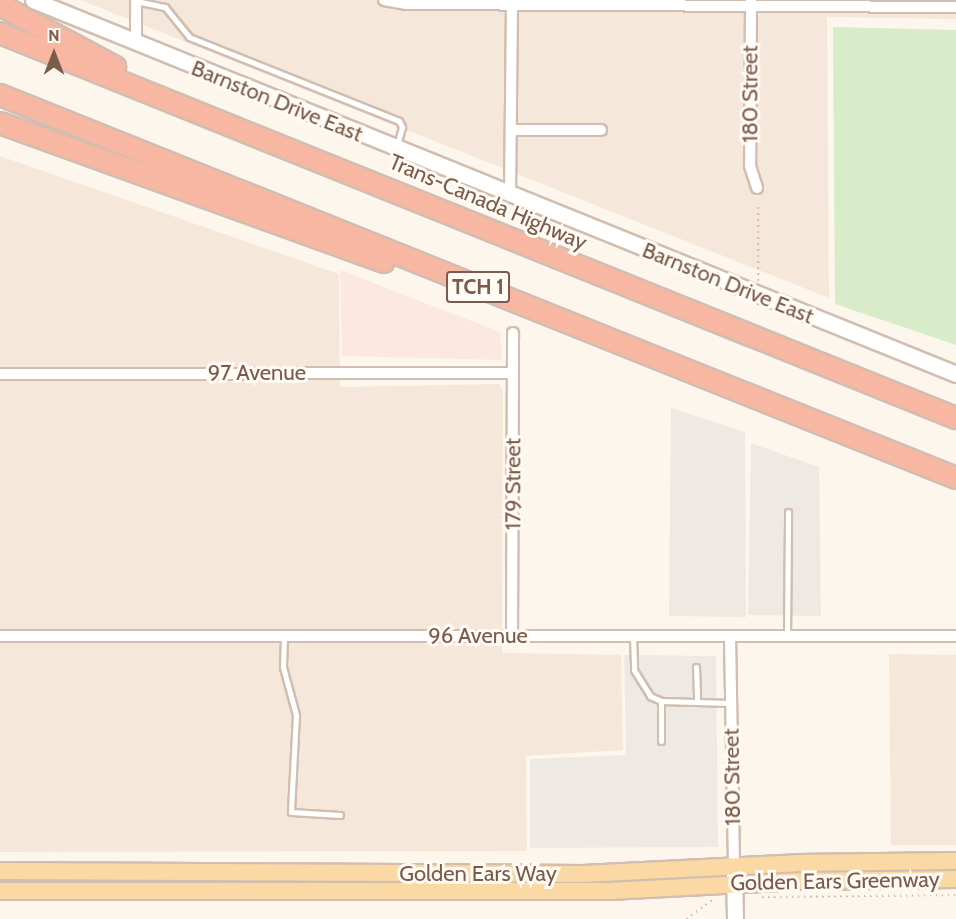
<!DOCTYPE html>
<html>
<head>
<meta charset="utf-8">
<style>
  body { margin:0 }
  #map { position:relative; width:956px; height:919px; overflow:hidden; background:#fdf6ec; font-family:Cabin,sans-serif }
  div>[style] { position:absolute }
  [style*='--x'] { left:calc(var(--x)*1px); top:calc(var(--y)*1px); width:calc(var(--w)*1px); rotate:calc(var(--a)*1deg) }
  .residential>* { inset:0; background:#f5e8da }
  .commercial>* { inset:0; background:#fde8e0 }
  .industrial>* { inset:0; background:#efe9e4 }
  .green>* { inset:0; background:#d8ecc9 }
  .path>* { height:1.5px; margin-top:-0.75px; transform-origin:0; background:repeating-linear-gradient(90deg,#d9b8a5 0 1.5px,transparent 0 6px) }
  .roads { filter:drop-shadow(2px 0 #d1beb0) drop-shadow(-2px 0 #d1beb0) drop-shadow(0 2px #d1beb0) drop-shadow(0 -2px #d1beb0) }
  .lane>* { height:5px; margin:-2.5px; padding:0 2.5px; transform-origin:2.5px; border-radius:2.5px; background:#fff }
  .street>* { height:10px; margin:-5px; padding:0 5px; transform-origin:5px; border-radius:5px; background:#fff }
  .secondary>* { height:15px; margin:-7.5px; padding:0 7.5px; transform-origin:7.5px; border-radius:7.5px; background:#fff }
  .primary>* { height:16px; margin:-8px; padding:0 8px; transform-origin:8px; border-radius:8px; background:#fbd9a5 }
  .highway>* { height:20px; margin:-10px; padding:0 10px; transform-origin:10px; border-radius:10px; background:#f7b7a3 }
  span { translate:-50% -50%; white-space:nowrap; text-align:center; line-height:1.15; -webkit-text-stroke:6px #fffaf3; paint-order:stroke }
  .shield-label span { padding:2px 4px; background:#fffaf3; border:2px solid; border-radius:4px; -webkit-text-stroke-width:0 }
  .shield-label { font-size:21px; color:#7a5c4d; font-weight:700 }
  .street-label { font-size:22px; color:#7a5c4d }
  .north { position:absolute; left:24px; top:24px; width:60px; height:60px; -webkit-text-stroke:4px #fffaf3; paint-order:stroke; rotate:0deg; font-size:16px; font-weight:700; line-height:24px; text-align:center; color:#7a5c4d }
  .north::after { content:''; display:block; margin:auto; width:21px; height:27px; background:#7a5c4d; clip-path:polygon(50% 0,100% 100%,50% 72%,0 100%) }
</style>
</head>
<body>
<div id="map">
  <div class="residential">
    <div style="clip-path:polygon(80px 0,956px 0,956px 19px,827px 17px,829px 298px)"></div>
    <div style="clip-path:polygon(0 156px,339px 274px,340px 387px,499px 384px,503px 391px,502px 653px,621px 655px,623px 750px,526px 756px,527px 851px,0 852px)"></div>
    <div style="clip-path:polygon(889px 654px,956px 655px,956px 845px,891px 845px)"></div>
  </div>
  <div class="commercial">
    <div style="clip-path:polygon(340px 270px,500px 332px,502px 360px,342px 356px)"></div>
  </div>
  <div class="industrial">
    <div style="clip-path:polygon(671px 408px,745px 432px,746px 617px,669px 616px)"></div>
    <div style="clip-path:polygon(751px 443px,819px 467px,821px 616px,748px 615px)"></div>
    <div style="clip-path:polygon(624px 655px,716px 656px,718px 847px,530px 848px,530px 759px,626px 755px)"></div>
  </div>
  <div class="green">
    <div style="clip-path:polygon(833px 27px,956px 30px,956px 345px,835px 304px)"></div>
  </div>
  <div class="path">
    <div style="--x:758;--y:281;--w:76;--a:-90"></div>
    <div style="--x:762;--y:897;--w:194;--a:-0.6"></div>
    <div style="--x:686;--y:919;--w:32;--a:-36"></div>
  </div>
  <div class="roads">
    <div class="lane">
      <div style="--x:136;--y:1;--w:30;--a:12"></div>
      <div style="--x:165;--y:7;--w:38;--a:51"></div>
      <div style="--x:189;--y:37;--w:226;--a:21.8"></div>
      <div style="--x:399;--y:121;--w:7;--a:63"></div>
      <div style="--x:402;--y:127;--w:20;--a:105"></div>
      <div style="--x:633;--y:636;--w:34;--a:88"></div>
      <div style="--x:634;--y:670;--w:31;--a:58"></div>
      <div style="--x:650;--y:696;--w:12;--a:24"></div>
      <div style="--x:661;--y:701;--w:69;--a:1.7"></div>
      <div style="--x:787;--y:636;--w:124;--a:-89.5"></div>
      <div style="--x:284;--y:637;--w:30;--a:92"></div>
      <div style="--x:283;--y:667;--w:50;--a:74.8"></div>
      <div style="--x:296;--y:715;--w:97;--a:93"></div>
      <div style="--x:291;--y:812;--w:49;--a:3.5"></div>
      <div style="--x:696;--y:667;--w:35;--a:88"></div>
      <div style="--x:661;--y:741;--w:40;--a:-90"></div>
    </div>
    <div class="street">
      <div style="--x:136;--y:0;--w:44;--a:90"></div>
      <div style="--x:384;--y:0;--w:23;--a:10"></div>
      <div style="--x:407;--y:4;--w:549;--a:0.31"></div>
      <div style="--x:751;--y:0;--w:166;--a:90.3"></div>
      <div style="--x:750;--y:166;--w:23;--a:72"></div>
      <div style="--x:511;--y:130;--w:90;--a:0"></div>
      <div style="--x:510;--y:195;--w:195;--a:-89.4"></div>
      <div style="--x:0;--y:374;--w:513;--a:-0.11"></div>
      <div style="--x:0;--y:636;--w:956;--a:0"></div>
      <div style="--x:512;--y:636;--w:303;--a:-89.8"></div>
      <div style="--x:730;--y:636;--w:230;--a:89"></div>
    </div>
    <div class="secondary">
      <div style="--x:33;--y:0;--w:996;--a:22.06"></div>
      <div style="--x:734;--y:874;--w:45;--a:88.7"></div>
    </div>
    <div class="primary">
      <div style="--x:0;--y:871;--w:583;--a:0.29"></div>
      <div style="--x:583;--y:874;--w:214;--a:-2.9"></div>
      <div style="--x:797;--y:863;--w:159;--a:-0.7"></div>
      <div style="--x:0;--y:891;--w:610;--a:0"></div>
      <div style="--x:610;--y:891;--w:190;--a:-3"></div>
      <div style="--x:800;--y:881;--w:156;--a:-0.7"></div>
    </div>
    <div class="highway">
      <div style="--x:0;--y:5;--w:131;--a:28.3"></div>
      <div style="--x:0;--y:33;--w:1031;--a:21.94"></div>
      <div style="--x:0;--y:95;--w:1030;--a:21.83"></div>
      <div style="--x:0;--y:123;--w:408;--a:19.9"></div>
    </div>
  </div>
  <div class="shield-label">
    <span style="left:478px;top:287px">TCH 1</span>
  </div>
  <div class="street-label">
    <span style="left:750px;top:94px;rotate:-90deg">180 Street</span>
    <span style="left:277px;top:101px;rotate:22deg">Barnston Drive East</span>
    <span style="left:488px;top:202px;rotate:23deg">Trans-Canada Highway</span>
    <span style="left:728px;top:283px;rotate:22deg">Barnston Drive East</span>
    <span style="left:257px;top:373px">97 Avenue</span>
    <span style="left:513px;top:484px;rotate:-90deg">179 Street</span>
    <span style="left:478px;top:636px">96 Avenue</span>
    <span style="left:732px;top:777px;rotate:-91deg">180 Street</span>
    <span style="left:478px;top:874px">Golden Ears Way</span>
    <span style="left:835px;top:881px;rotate:-1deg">Golden Ears Greenway</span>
  </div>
  <div class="north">N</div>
</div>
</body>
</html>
